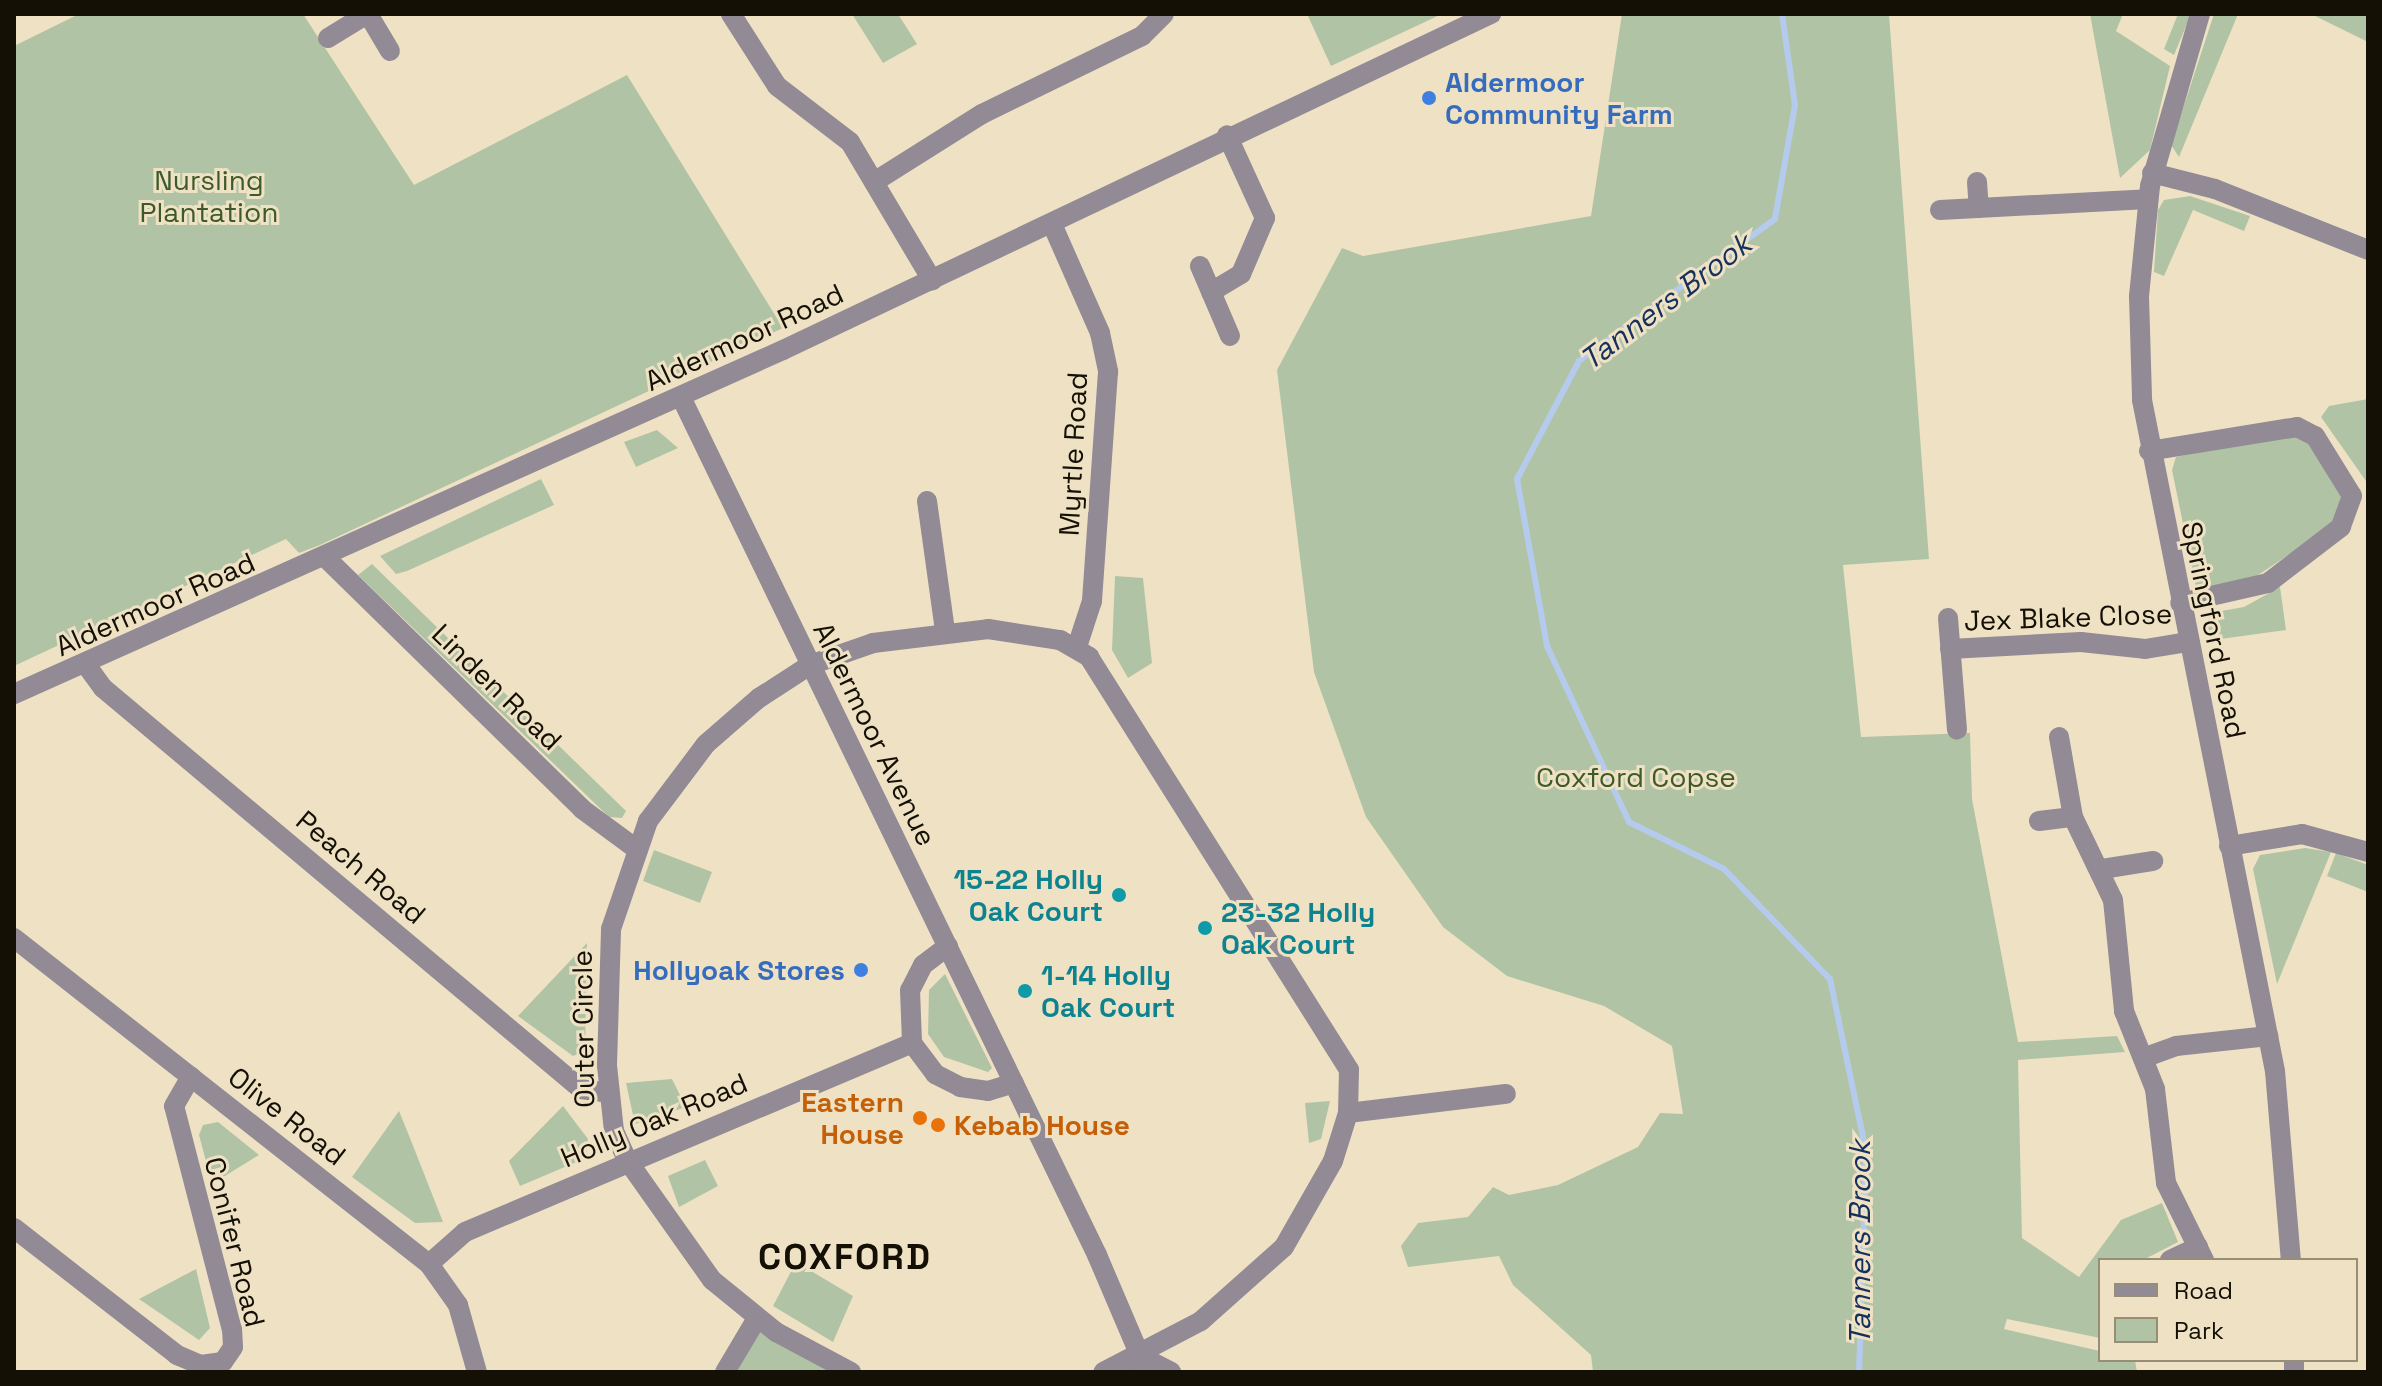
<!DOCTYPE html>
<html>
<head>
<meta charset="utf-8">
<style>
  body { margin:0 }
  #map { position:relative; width:2382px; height:1386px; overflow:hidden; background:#efe2c4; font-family:"Space Grotesk",sans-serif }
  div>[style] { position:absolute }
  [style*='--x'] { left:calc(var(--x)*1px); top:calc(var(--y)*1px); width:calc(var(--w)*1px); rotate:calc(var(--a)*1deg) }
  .green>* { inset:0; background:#b0c4a5 }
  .stream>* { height:6px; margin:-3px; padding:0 3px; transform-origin:3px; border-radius:3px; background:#b5cbee }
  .minor>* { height:20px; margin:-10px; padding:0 10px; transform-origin:10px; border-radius:10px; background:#928a95 }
  .dots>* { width:22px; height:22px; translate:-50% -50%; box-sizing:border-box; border:4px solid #efe2c4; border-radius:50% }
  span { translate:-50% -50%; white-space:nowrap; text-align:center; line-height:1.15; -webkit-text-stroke:6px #efe2c4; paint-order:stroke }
  .shop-label { font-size:28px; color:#366cbe; font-weight:700 }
  .left { translate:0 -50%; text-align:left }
  .right { translate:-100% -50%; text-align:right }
  .park-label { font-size:28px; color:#3d5b28 }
  .street-label { font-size:28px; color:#141006 }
  .culture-label { font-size:28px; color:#0d838f; font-weight:700 }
  .food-label { font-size:28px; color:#c56008; font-weight:700 }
  .water-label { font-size:30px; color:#15305b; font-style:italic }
  .district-label { font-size:36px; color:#141006; font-weight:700; letter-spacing:2px }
  .frame { position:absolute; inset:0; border:16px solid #141006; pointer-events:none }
  .legend { position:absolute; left:2098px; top:1258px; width:260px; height:104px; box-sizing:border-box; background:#efe2c4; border:2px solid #978e78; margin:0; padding:10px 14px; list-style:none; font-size:24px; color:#141006 }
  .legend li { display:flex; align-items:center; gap:16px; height:40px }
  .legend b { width:40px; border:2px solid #978e78 }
</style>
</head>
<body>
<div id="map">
  <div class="green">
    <div style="clip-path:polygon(79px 14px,303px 14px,414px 185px,627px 75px,783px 328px,320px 545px,299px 553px,286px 539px,14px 666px,14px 46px)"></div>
    <div style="clip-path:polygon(852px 14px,898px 14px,917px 44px,883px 63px)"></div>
    <div style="clip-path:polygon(1307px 14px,1442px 14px,1331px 66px)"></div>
    <div style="clip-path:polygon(1622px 14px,1889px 14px,1929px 559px,1843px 565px,1861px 737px,1970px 733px,1972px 799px,2018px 1042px,2117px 1036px,2125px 1052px,2018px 1060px,2022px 1238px,2079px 1277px,2121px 1220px,2162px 1203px,2178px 1242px,2143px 1260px,2100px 1260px,2100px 1338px,2007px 1319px,2004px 1329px,2100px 1351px,2100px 1360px,2135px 1360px,2137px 1372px,1593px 1372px,1591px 1355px,1513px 1285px,1499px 1256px,1408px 1267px,1401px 1246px,1418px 1223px,1468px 1217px,1493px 1187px,1509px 1195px,1558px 1185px,1638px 1147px,1660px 1113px,1683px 1114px,1672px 1046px,1604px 1006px,1507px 976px,1443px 927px,1366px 817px,1314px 672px,1277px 370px,1342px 248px,1363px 256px,1591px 216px)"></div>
    <div style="clip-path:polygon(2090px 14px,2123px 14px,2116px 31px,2170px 66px,2150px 150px,2120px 178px)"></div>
    <div style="clip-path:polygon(2178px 14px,2191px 14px,2174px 55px,2164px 49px)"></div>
    <div style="clip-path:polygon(2214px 14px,2238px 14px,2179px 157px,2171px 145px)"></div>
    <div style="clip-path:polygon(2311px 14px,2368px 14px,2368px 42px)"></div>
    <div style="clip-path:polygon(2190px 196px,2250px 216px,2244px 231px,2193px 210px,2164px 276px,2154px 272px,2158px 210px,2164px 200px)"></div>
    <div style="clip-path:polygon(2368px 399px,2368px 484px,2321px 417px,2329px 406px)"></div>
    <div style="clip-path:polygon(657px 430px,678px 448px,636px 467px,624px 442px)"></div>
    <div style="clip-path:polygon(2287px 432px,2306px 439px,2343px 496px,2332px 526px,2252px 579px,2197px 592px,2172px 470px,2176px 457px)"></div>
    <div style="clip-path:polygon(541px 479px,554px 505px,407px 571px,396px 574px,380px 556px)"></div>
    <div style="clip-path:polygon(372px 564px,626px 811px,622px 818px,609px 817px,358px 575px)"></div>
    <div style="clip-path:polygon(1115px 576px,1143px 578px,1152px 663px,1128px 678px,1112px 650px)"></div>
    <div style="clip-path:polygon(2280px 587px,2286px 630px,2206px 641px,2210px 613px,2244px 607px)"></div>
    <div style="clip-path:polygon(2305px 848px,2331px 852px,2277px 984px,2253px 869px,2260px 855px)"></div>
    <div style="clip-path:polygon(654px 850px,712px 872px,700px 903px,643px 881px)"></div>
    <div style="clip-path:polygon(2336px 853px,2368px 865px,2368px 892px,2327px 876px)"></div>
    <div style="clip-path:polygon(587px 943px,585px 1051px,573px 1056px,518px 1016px)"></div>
    <div style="clip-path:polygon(945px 974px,992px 1068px,988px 1072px,944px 1057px,928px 1034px,929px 990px)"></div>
    <div style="clip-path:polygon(672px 1079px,686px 1107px,635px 1124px,626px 1083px)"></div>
    <div style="clip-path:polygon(1330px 1101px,1321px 1139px,1309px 1143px,1305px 1103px)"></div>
    <div style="clip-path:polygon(563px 1106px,588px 1139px,586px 1158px,520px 1186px,509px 1161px)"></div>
    <div style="clip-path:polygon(399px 1111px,410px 1138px,443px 1222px,415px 1223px,352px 1177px)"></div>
    <div style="clip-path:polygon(218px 1122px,259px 1155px,212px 1184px,199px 1135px,203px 1125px)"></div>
    <div style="clip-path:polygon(705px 1160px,718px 1186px,679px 1207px,668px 1176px)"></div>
    <div style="clip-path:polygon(796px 1262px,853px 1296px,833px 1342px,773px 1306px)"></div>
    <div style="clip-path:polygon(196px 1269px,210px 1328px,199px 1340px,139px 1299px)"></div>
    <div style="clip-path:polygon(757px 1318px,833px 1364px,829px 1372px,725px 1372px)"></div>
  </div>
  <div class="stream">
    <div style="--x:1782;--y:14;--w:92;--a:81.9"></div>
    <div style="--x:1795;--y:105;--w:116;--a:100"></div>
    <div style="--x:1775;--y:219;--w:242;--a:144.1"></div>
    <div style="--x:1579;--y:361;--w:133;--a:117.7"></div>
    <div style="--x:1517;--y:479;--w:170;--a:79.8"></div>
    <div style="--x:1547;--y:646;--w:194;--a:65"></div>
    <div style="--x:1629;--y:822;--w:106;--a:26.3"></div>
    <div style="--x:1724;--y:869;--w:153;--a:46.1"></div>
    <div style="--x:1830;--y:979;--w:176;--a:78.2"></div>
    <div style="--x:1866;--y:1151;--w:221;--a:91.8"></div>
  </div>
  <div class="minor">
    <div style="--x:368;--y:14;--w:43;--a:59.3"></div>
    <div style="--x:731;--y:14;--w:85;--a:57.4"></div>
    <div style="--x:777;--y:86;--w:92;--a:37.5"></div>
    <div style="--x:850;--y:142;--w:161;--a:59.3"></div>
    <div style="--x:2200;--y:14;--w:179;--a:106.2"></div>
    <div style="--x:2150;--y:186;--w:111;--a:95.7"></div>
    <div style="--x:2139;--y:296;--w:104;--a:88.3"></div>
    <div style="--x:2142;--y:400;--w:684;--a:78.79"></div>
    <div style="--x:2275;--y:1071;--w:190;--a:85.2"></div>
    <div style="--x:328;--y:38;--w:46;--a:-31.6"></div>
    <div style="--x:2152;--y:173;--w:65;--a:14.3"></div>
    <div style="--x:2215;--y:189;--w:165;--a:21.7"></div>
    <div style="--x:874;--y:182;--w:128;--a:-32.2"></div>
    <div style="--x:982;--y:114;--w:178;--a:-26"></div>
    <div style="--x:1142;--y:36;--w:31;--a:-45"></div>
    <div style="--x:1977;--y:182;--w:26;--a:86"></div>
    <div style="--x:1940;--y:210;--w:208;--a:-3"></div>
    <div style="--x:1052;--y:224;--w:119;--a:66.2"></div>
    <div style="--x:1100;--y:333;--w:40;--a:78"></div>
    <div style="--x:1108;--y:372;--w:230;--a:94"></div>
    <div style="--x:1092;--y:601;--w:48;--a:108.1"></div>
    <div style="--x:1200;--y:266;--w:76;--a:66.8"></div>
    <div style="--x:1211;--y:292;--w:35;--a:-31"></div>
    <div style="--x:1241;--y:274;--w:61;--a:-66.8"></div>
    <div style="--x:1265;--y:218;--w:91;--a:-114.6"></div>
    <div style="--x:681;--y:397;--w:954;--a:64.13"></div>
    <div style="--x:1097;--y:1255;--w:110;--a:66.9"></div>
    <div style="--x:1140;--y:1356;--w:12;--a:104"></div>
    <div style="--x:2149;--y:451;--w:150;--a:-9.2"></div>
    <div style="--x:2297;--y:427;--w:20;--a:27"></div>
    <div style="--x:2315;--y:436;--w:70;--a:58.3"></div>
    <div style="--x:2352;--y:496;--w:33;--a:110"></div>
    <div style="--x:2341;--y:527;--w:92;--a:142.5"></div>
    <div style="--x:2268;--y:583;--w:90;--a:167.2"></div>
    <div style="--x:927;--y:501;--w:131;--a:82.1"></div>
    <div style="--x:326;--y:558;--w:359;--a:44.4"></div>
    <div style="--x:582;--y:809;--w:66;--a:36.3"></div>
    <div style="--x:1948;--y:618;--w:112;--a:85.4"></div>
    <div style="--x:1950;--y:649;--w:131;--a:-3.1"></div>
    <div style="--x:2081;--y:642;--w:64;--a:6.2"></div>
    <div style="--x:2145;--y:649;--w:44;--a:-9.2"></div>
    <div style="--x:87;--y:666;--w:27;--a:54"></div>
    <div style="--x:103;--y:688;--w:624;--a:39.99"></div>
    <div style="--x:581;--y:1089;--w:28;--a:8"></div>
    <div style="--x:14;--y:694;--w:842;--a:-24.1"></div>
    <div style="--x:783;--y:350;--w:784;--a:-25.39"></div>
    <div style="--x:2059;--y:737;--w:81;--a:80.1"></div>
    <div style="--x:2073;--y:817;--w:92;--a:64.3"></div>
    <div style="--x:2113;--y:900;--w:112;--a:84.3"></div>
    <div style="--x:2124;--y:1011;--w:84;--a:68.3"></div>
    <div style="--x:2155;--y:1089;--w:95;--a:83.3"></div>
    <div style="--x:2166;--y:1183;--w:86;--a:63.7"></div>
    <div style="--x:2039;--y:821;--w:34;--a:-7"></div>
    <div style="--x:2229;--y:846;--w:74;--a:-9.3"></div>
    <div style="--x:2302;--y:834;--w:68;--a:15.3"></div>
    <div style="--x:2102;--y:869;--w:52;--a:-8.9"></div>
    <div style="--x:14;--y:938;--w:528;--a:38.15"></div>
    <div style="--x:429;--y:1264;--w:50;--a:54.7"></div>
    <div style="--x:458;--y:1305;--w:70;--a:74.2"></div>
    <div style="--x:948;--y:946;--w:31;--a:143"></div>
    <div style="--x:923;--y:965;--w:28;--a:117"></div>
    <div style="--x:910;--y:990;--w:53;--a:87.8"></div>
    <div style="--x:912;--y:1043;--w:39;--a:53"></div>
    <div style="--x:935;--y:1074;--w:28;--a:27"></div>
    <div style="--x:960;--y:1087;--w:28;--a:8"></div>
    <div style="--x:988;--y:1091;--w:27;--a:-17"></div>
    <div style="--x:2143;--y:1058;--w:35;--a:-20"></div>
    <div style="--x:2176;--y:1046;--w:93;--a:-6.2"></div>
    <div style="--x:1348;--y:1113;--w:159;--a:-6.9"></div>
    <div style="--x:14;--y:1228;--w:207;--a:37.9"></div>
    <div style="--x:177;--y:1355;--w:26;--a:23"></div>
    <div style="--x:201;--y:1365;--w:22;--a:-8"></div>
    <div style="--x:223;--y:1362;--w:18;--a:-56"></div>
    <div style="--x:233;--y:1347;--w:17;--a:-93"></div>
    <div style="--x:232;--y:1330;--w:231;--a:-104.5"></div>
    <div style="--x:174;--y:1106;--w:34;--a:-60"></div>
    <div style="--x:2170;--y:1260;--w:31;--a:-25"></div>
    <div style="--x:429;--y:1264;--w:48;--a:-41.6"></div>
    <div style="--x:465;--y:1232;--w:485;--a:-22.9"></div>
    <div style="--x:1140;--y:1356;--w:35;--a:27"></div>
    <div style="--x:2294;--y:1360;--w:12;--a:90"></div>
    <div style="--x:725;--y:1372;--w:63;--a:-59.3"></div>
    <div style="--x:851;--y:1372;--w:85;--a:-151.9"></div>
    <div style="--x:776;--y:1332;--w:82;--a:-140.9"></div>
    <div style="--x:712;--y:1280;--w:147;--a:-125.3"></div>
    <div style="--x:627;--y:1160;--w:32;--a:-114"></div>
    <div style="--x:614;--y:1131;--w:66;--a:-96.1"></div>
    <div style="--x:607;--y:1065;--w:136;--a:-88.3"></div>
    <div style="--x:611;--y:929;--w:114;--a:-71.1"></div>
    <div style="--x:648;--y:821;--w:96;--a:-53"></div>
    <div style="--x:706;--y:744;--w:70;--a:-41"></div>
    <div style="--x:759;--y:698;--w:61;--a:-32.9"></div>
    <div style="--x:810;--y:665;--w:67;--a:-19.2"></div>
    <div style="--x:873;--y:643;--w:116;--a:-6.9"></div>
    <div style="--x:988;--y:629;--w:73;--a:8.7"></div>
    <div style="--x:1060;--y:640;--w:34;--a:30"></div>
    <div style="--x:1089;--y:657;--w:488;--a:57.8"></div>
    <div style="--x:1349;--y:1070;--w:43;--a:91.3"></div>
    <div style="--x:1348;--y:1113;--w:50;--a:107.4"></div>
    <div style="--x:1333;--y:1161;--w:99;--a:119.7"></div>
    <div style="--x:1284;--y:1247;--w:111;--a:138.3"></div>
    <div style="--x:1201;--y:1321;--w:110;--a:152.5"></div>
  </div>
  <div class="dots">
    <div style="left:1429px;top:98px;background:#3f7fe0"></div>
    <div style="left:1119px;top:895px;background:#0f9aa8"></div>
    <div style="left:1205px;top:928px;background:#0f9aa8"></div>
    <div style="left:861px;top:970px;background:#3f7fe0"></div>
    <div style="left:1025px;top:991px;background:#0f9aa8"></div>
    <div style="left:920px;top:1118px;background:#e8710a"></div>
    <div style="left:938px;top:1125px;background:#e8710a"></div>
  </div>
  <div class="shop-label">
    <span class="left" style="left:1445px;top:98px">Aldermoor<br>Community Farm</span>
    <span class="right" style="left:845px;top:970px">Hollyoak Stores</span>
  </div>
  <div class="park-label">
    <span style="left:209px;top:196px">Nursling<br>Plantation</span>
    <span style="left:1636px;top:777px">Coxford Copse</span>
  </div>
  <div class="street-label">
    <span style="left:744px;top:337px;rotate:-25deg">Aldermoor Road</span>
    <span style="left:1073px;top:454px;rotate:-87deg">Myrtle Road</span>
    <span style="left:155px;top:604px;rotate:-24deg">Aldermoor Road</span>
    <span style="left:2068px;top:617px;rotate:-2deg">Jex Blake Close</span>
    <span style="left:2214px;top:630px;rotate:78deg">Springford Road</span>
    <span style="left:497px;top:687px;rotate:44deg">Linden Road</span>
    <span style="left:875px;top:734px;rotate:64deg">Aldermoor Avenue</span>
    <span style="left:361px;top:867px;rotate:40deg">Peach Road</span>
    <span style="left:583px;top:1029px;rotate:-91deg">Outer Circle</span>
    <span style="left:287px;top:1116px;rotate:38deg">Olive Road</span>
    <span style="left:654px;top:1120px;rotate:-23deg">Holly Oak Road</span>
    <span style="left:235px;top:1242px;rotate:76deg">Conifer Road</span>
  </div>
  <div class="culture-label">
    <span class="right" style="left:1103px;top:895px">15-22 Holly<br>Oak Court</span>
    <span class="left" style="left:1221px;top:928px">23-32 Holly<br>Oak Court</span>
    <span class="left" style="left:1041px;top:991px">1-14 Holly<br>Oak Court</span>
  </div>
  <div class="food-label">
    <span class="right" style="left:904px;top:1118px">Eastern<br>House</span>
    <span class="left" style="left:954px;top:1125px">Kebab House</span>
  </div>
  <div class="water-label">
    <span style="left:1666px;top:302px;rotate:-37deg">Tanners Brook</span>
    <span style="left:1860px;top:1243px;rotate:-90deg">Tanners Brook</span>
  </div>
  <div class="district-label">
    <span style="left:845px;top:1258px">COXFORD</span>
  </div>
  <div class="frame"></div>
  <ul class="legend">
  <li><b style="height:10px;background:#928a95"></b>Road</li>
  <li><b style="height:22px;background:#b0c4a5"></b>Park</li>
  </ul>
</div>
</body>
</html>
